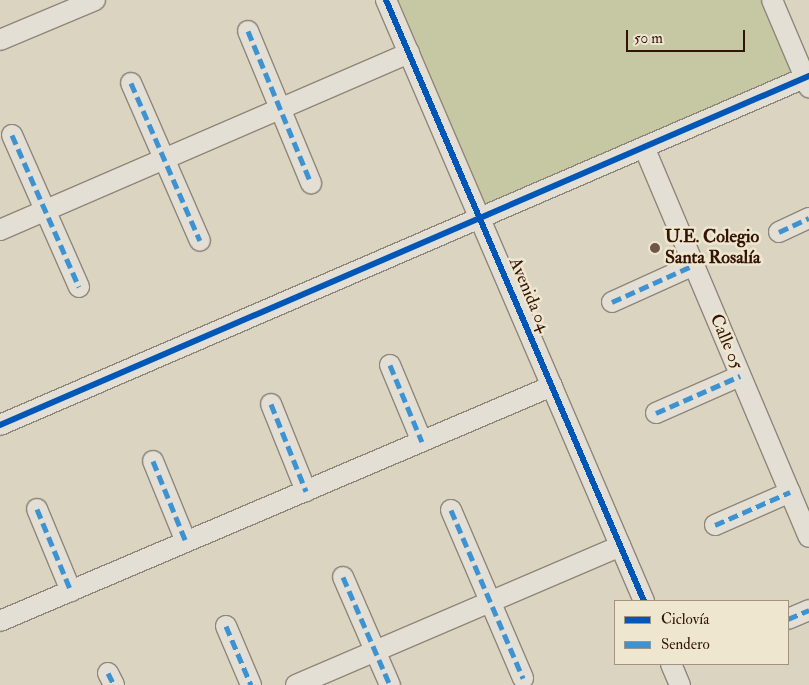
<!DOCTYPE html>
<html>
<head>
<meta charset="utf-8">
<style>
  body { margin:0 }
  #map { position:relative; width:809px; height:685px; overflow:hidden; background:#dbd4c0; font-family:"IM FELL Double Pica",serif }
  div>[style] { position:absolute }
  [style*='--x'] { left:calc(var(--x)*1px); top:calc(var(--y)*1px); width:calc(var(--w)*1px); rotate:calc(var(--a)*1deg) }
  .green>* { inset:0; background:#c6c8a4 }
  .roads { filter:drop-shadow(1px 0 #8f867a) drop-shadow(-1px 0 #8f867a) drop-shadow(0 1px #8f867a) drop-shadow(0 -1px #8f867a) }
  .minor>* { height:20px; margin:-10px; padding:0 10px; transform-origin:10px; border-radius:10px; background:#e4dfd5 }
  .quiet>* { height:5px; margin-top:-2.5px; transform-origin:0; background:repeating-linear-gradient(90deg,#3d92d1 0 10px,transparent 0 15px) }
  .cycleway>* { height:6px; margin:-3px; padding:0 3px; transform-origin:3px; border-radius:3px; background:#0057b8 }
  .dots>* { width:14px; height:14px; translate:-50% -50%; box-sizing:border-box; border:2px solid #efe6cf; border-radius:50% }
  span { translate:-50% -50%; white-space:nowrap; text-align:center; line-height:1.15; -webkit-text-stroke:5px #efe6cf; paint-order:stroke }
  .poi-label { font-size:18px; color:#321306; font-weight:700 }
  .left { translate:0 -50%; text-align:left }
  .street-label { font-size:18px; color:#321306 }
  .legend { position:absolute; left:614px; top:600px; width:175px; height:65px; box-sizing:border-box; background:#efe6cf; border:1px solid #a3927f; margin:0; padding:6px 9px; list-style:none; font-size:15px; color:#321306 }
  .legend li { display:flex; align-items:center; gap:10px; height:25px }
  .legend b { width:25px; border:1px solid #a3927f }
  .scale { position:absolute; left:626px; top:30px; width:119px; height:22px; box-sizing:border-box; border:2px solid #321306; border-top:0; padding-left:6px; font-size:15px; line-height:18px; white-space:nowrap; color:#321306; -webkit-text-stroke:4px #efe6cf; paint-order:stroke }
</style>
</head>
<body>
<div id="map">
  <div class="green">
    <div style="clip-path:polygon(386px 0,772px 0,805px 78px,479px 218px)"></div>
  </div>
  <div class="roads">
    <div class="minor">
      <div style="--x:386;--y:0;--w:654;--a:66.77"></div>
      <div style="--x:772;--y:0;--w:95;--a:67"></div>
      <div style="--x:248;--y:31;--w:165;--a:67.5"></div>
      <div style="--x:0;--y:40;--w:103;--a:-22.8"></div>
      <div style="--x:131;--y:83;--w:172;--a:66.4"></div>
      <div style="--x:12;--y:135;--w:166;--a:66.2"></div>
      <div style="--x:644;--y:147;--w:423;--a:67.1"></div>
      <div style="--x:0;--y:230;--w:446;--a:-23.4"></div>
      <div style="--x:779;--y:232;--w:33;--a:-25"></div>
      <div style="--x:612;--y:302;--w:90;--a:-24.3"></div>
      <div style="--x:390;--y:365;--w:83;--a:67.4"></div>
      <div style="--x:271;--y:404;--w:94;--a:68.1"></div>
      <div style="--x:656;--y:413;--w:92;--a:-23.8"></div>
      <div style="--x:0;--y:425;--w:881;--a:-23.34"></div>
      <div style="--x:153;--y:461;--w:87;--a:67.8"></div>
      <div style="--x:37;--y:509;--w:89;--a:67.5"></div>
      <div style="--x:451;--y:510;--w:183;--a:66.8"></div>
      <div style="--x:715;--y:525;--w:82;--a:-23.7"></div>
      <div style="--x:343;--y:577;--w:118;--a:66.5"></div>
      <div style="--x:788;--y:619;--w:23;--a:-23"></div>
      <div style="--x:0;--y:621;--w:600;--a:-23.06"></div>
      <div style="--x:226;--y:626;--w:64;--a:67"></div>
      <div style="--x:671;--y:664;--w:23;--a:67"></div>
      <div style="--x:108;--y:673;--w:13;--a:63"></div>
      <div style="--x:296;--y:685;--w:353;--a:-23.2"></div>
    </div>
  </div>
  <div class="quiet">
    <div style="--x:248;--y:31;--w:165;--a:67.5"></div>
    <div style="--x:131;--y:83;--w:172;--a:66.4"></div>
    <div style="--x:12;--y:135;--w:166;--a:66.2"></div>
    <div style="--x:779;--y:232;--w:33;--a:-25"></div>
    <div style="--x:612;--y:302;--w:90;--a:-24.3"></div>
    <div style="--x:390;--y:365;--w:83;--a:67.4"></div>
    <div style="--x:271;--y:404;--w:94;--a:68.1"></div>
    <div style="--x:656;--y:413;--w:92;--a:-23.8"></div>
    <div style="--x:153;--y:461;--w:87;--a:67.8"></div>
    <div style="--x:37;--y:509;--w:89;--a:67.5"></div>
    <div style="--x:451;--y:510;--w:183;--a:66.8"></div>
    <div style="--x:715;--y:525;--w:82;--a:-23.7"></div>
    <div style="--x:343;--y:577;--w:118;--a:66.5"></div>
    <div style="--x:788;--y:619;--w:23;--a:-23"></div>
    <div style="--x:226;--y:626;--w:64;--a:67"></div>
    <div style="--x:108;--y:673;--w:13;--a:63"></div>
  </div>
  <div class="cycleway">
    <div style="--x:386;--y:0;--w:654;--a:66.77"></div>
    <div style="--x:0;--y:425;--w:881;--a:-23.34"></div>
  </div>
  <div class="dots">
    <div style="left:655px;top:248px;background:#6d5747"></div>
  </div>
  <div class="poi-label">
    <span class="left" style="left:665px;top:248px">U.E. Colegio<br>Santa Rosalía</span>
  </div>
  <div class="street-label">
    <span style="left:529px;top:295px;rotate:67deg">Avenida 04</span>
    <span style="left:726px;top:342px;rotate:67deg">Calle 05</span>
  </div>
  <ul class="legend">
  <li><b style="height:6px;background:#0057b8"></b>Ciclovía</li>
  <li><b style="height:6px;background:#3d92d1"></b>Sendero</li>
  </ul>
  <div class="scale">50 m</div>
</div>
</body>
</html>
